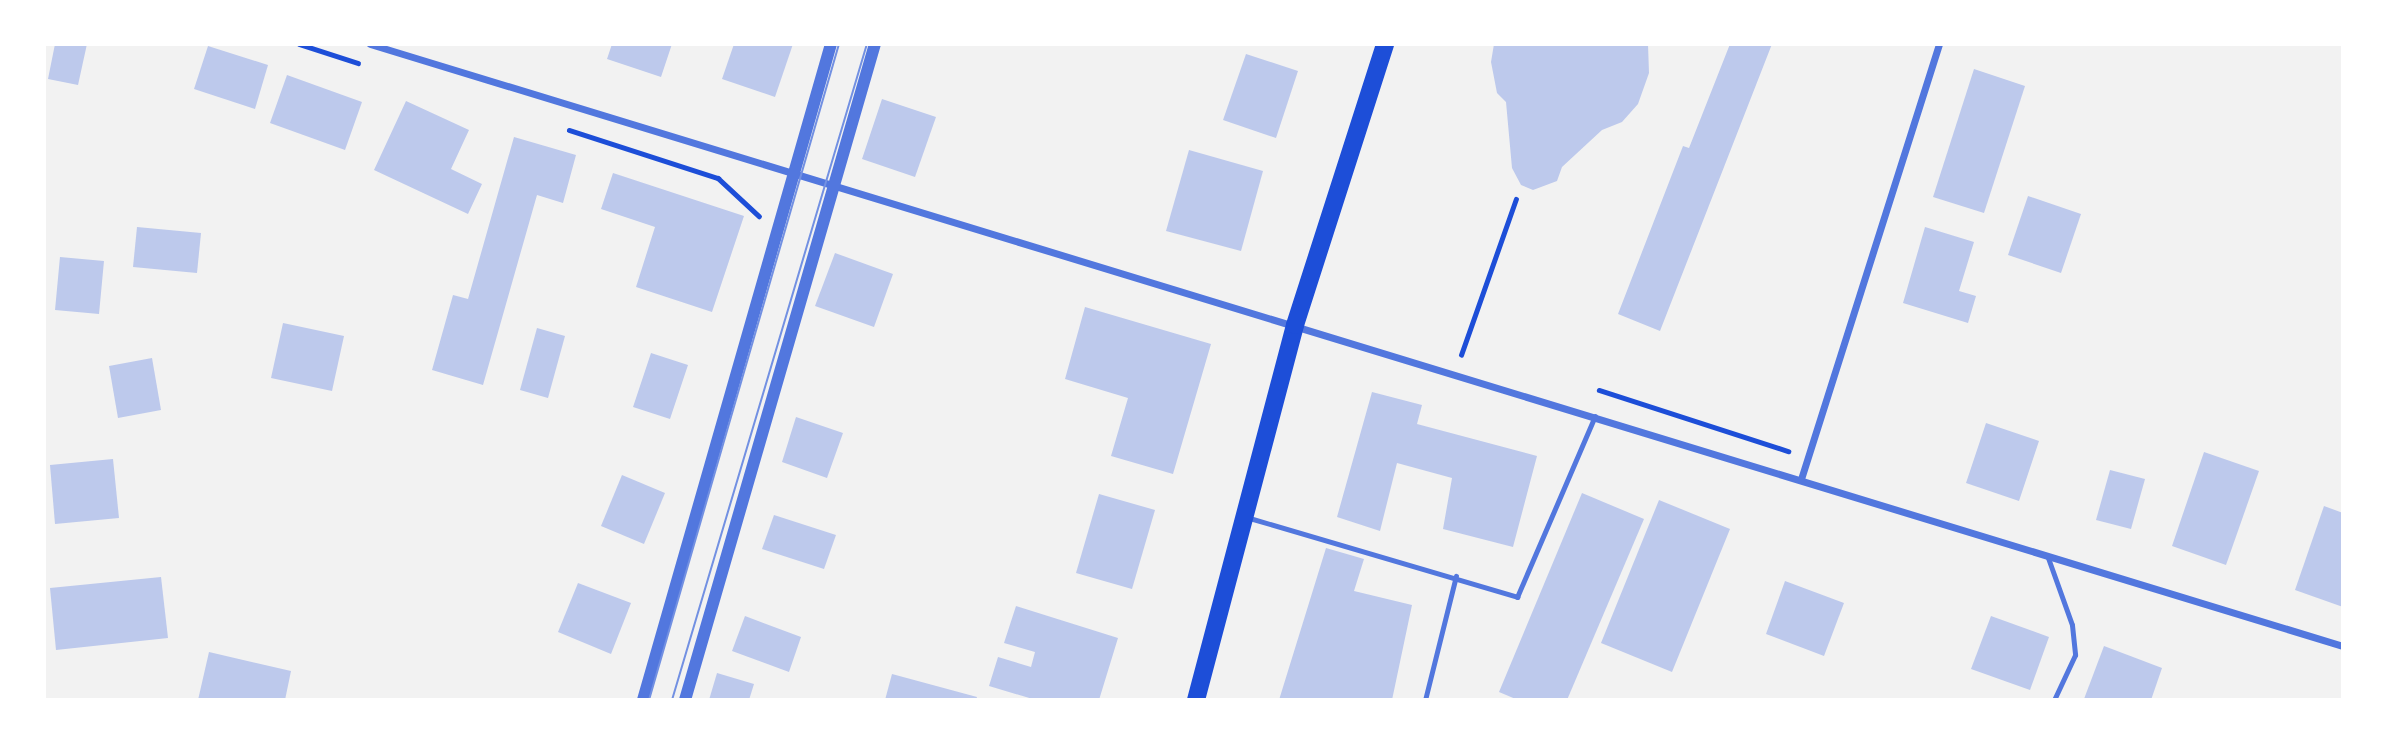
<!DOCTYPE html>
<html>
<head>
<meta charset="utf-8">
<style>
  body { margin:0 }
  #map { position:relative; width:2387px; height:744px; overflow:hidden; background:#f2f2f2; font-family:Arial,sans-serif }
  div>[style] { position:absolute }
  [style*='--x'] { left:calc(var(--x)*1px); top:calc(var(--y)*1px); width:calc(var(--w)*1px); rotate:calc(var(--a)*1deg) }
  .building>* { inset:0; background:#bdc9ec }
  .path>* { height:4.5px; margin:-2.25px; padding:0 2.25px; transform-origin:2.25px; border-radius:2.25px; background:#1d4ed8 }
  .service>* { height:5px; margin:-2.5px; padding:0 2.5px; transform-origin:2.5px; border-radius:2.5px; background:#5277de }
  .minor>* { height:7px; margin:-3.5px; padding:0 3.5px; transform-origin:3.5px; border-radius:3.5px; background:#5277de }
  .tertiary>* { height:12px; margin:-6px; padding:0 6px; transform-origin:6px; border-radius:6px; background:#5277de }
  .primary>* { height:18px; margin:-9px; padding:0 9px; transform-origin:9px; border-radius:9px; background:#1d4ed8 }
  .tram>* { height:2px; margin:-1px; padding:0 1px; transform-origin:1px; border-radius:1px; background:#7290e2 }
  span { translate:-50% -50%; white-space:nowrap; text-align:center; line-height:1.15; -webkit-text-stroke:5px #fff; paint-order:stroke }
  .frame { position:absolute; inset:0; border:46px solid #fff; pointer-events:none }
</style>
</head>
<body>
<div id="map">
  <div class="building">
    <div style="clip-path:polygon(55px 44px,87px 44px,78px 85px,48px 79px)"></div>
    <div style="clip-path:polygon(612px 44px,672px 44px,661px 77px,607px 59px)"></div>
    <div style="clip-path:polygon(734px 44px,793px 44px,775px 97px,722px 79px)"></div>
    <div style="clip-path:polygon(1494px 44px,1648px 44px,1649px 73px,1638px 104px,1622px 122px,1602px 130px,1562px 167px,1557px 181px,1533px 190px,1521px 185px,1512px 168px,1506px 102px,1497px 93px,1491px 62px)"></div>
    <div style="clip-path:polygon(1730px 44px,1772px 44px,1660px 331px,1618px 314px,1683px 146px,1689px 148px)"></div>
    <div style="clip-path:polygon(208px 46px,268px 65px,255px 109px,194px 89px)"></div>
    <div style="clip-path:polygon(1246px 54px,1298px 71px,1276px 138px,1223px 120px)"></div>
    <div style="clip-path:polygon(1974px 69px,2025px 86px,1984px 213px,1933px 197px)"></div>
    <div style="clip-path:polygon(287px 75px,362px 102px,345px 150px,270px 123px)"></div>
    <div style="clip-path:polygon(882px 99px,936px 117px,915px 177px,862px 159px)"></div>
    <div style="clip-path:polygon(406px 101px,469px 130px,451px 169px,482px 184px,468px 214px,374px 170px)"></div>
    <div style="clip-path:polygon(514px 137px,576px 155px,563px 203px,537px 195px,483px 385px,432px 370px,453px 295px,468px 299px)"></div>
    <div style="clip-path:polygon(1189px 150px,1263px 171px,1241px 251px,1166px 231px)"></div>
    <div style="clip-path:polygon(613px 173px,744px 216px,712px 312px,636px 287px,655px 227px,601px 209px)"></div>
    <div style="clip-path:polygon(2028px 196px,2081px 214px,2061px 273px,2008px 255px)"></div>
    <div style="clip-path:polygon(137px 227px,201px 233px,197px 273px,133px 267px)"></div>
    <div style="clip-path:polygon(1925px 227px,1974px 242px,1959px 291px,1976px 296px,1968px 323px,1903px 303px)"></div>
    <div style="clip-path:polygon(835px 253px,893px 274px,874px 327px,815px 306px)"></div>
    <div style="clip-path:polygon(60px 257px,104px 261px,99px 314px,55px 310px)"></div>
    <div style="clip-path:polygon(1085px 307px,1211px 344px,1173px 474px,1111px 456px,1128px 398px,1065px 379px)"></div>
    <div style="clip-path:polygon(283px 323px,344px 336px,332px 391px,271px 378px)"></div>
    <div style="clip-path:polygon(537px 328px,565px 336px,548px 398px,520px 390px)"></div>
    <div style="clip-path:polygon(651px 353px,688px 365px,670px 419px,633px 407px)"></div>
    <div style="clip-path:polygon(152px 358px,161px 410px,118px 418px,109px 366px)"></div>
    <div style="clip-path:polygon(1372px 392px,1422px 405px,1417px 424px,1537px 456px,1513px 547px,1443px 529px,1452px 478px,1397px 463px,1380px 531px,1337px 517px)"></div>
    <div style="clip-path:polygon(796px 417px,843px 433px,827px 478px,782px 462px)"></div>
    <div style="clip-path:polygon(1986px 423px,2039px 441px,2019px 501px,1966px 483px)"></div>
    <div style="clip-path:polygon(2204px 452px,2259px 471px,2226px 565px,2172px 546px)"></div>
    <div style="clip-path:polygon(113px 459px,119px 518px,55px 524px,50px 465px)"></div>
    <div style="clip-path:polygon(2110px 470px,2145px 479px,2131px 529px,2096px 520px)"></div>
    <div style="clip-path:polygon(622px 475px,665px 493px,644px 544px,601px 526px)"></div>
    <div style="clip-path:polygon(1582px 493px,1644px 519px,1567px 700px,1518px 700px,1499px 692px)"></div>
    <div style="clip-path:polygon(1099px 494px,1155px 510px,1132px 589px,1076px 573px)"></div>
    <div style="clip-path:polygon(1659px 500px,1730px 529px,1672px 672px,1601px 643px)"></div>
    <div style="clip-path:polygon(2324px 506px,2343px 513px,2343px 607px,2295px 590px)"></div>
    <div style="clip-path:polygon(774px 515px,836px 535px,824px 569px,762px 549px)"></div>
    <div style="clip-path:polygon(1326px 548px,1364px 559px,1354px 591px,1412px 605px,1392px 700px,1279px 700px)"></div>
    <div style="clip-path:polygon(161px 577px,168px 638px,56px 650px,50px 588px)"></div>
    <div style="clip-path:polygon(1785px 581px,1844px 603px,1824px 656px,1766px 634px)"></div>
    <div style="clip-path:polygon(578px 583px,631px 603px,611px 654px,558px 632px)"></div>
    <div style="clip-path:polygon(1016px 606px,1118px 638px,1099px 700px,1036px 700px,989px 686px,998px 657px,1031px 667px,1035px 652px,1004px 643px)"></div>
    <div style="clip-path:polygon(745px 616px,801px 637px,789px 672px,732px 651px)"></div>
    <div style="clip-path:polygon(1991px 616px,2049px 637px,2030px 690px,1971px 669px)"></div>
    <div style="clip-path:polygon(2104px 646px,2162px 668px,2151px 700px,2084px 699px)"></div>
    <div style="clip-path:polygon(209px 652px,291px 671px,285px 700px,198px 700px)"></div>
    <div style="clip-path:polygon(717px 673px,754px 684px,749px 700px,709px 700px)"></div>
    <div style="clip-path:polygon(892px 674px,977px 697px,976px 700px,885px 700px)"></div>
  </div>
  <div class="path">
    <div style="--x:299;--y:44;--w:62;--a:17.9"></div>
    <div style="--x:569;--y:130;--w:157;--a:17.9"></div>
    <div style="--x:718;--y:178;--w:56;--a:42.8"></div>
    <div style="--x:1461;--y:355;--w:165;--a:-70.6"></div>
    <div style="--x:1599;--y:390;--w:199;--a:17.9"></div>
  </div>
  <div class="service">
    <div style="--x:1246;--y:517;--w:283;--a:16.4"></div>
    <div style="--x:1517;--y:597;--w:197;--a:-66.7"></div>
    <div style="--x:2047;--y:555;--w:74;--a:70.3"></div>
    <div style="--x:2072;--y:625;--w:30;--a:84"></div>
    <div style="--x:2075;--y:655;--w:50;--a:115"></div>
    <div style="--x:1425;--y:700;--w:128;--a:-76"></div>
  </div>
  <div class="minor">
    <div style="--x:370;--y:44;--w:2063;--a:16.97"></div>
    <div style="--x:1801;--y:479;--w:456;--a:-72.4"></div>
  </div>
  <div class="tertiary">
    <div style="--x:643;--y:700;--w:682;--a:-74.01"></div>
    <div style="--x:685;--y:700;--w:683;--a:-73.85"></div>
  </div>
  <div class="primary">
    <div style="--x:1196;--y:700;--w:388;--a:-75.2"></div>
    <div style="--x:1295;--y:325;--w:295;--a:-72.2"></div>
  </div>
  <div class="tram">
    <div style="--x:649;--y:700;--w:683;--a:-73.85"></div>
    <div style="--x:672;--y:700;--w:684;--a:-73.45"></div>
  </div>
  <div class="frame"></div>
</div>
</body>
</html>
